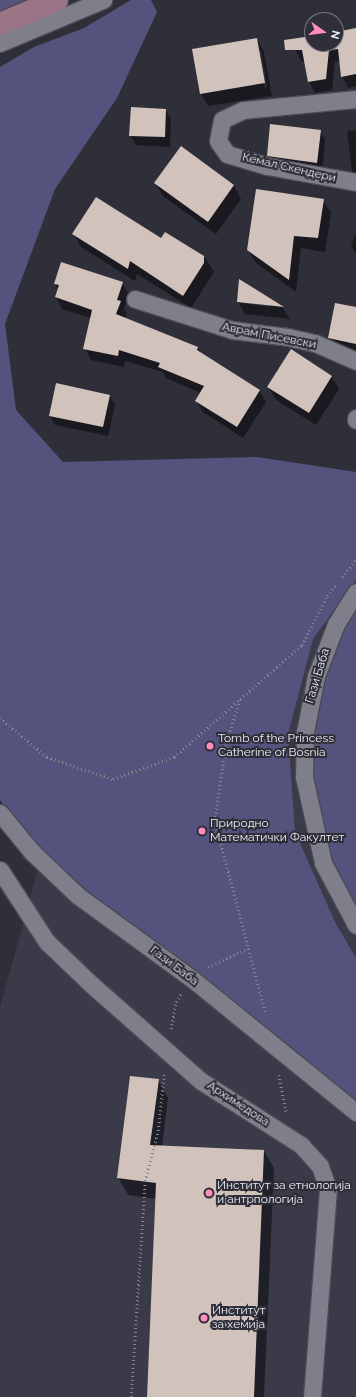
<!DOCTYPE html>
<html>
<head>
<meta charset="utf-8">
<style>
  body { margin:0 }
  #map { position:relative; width:356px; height:1397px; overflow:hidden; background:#2f2f3a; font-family:Raleway,sans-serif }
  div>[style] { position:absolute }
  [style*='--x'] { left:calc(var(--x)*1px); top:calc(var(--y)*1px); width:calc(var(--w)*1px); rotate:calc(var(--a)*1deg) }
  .built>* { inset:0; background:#3a3a49 }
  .green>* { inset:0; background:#55537e }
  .shadow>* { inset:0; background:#0007 }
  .building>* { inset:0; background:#d1c2bc }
  .path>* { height:2.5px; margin-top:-1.25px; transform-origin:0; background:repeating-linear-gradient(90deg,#86868f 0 1px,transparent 0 4px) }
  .roads { filter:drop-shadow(1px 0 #4a4a54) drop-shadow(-1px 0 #4a4a54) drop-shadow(0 1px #4a4a54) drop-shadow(0 -1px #4a4a54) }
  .street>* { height:17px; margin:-8.5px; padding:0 8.5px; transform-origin:8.5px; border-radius:8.5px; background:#7f7f8b }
  .secondary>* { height:22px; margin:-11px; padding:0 11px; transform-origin:11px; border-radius:11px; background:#997586 }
  .dots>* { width:11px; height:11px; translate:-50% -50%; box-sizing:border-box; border:2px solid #2f2f3a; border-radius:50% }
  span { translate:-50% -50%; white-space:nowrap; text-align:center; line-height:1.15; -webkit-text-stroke:4px #2f2f3a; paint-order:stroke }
  .street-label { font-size:12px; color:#ececf4 }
  .poi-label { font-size:12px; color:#ececf4 }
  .left { translate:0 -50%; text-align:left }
  .north { position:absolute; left:304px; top:12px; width:40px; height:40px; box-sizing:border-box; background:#2f2f3a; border:1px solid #7b7b84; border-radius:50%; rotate:104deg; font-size:11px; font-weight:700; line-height:16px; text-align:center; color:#ececf4 }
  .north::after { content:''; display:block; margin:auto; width:14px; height:18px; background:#fe8ebd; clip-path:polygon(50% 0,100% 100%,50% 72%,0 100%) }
</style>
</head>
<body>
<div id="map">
  <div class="built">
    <div style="clip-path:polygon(356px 545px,356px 1397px,0 1397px,0 1008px,97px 653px)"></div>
  </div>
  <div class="green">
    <div style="clip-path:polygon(0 0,29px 0,0 14px)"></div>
    <div style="clip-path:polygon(131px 0,151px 0,157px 12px,117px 98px,55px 189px,5px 324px,16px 410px,63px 462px,257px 457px,356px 472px,356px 580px,313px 639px,288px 734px,295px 832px,335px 922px,356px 958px,356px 1107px,68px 876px,19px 826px,0 800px,0 67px,34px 47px,84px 28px)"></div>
    <div style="clip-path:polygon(356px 600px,356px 925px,323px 863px,306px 744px,319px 674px)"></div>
  </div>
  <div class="shadow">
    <div style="clip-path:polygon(356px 29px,356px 86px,348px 88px,342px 76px,340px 61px,335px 61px,332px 90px,315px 93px,309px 82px,305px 61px,301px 61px,295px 49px,312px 41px,312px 44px,336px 44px,336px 33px)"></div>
    <div style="clip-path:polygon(evenodd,257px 39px,264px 52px,272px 96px,208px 106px,201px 94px,257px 39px,259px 51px,261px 51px,267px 87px,265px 88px,259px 51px)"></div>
    <div style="clip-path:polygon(166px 110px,171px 119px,170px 147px,136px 145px,130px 135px)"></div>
    <div style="clip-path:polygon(356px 130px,356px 178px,352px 171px,347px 131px)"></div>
    <div style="clip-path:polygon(320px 131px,325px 140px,322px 172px,273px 165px,268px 155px)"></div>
    <div style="clip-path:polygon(181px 147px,234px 186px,241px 199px,216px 234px,163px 196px,155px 183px)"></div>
    <div style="clip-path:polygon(323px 200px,331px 213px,325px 252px,301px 248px,296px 292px,256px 263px,248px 250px)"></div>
    <div style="clip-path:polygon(356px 232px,356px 254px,351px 246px)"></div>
    <div style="clip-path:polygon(166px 233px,206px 259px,214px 272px,191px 308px,137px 274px,135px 281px,81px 247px,74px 234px,162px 240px)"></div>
    <div style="clip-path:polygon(evenodd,240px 281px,283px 308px,290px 319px,245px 314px,238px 302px,240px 281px,241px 301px,268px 304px,270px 307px,241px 303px,241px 301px)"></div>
    <div style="clip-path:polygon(122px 283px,129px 295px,124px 309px,127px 313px,125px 319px,198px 347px,201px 354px,259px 390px,266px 402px,243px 438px,203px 412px,196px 401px,201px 393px,166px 378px,163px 372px,125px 361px,124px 367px,91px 360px,85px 348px,91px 318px,62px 309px,56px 297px,58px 290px,55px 284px)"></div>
    <div style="clip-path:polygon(356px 308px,356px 352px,335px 347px,329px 338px)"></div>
    <div style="clip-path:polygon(331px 376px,339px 389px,316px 425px,276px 400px,268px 387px)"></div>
    <div style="clip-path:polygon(109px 395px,115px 405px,108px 436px,55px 425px,50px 416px)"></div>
    <div style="clip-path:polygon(158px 1080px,168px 1098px,162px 1147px,264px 1151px,274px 1168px,264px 1397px,148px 1397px,157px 1199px,128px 1195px,118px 1177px)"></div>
  </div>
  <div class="building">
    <div style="clip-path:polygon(356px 28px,356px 74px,341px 77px,338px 49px,329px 50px,326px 79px,308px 82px,302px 50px,285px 50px,284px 40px,312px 36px,312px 44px,336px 44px,336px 32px)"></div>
    <div style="clip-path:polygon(257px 38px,265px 83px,200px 94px,192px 49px)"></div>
    <div style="clip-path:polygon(131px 107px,166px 109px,165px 137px,129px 136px)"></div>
    <div style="clip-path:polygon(270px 124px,321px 130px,317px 163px,267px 156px)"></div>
    <div style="clip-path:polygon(181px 146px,234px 185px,208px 222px,154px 183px)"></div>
    <div style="clip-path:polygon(256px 189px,324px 199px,318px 238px,294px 236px,289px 280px,247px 250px)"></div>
    <div style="clip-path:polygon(96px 197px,161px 238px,165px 232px,204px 256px,204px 263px,183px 296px,130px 261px,128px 269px,72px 234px)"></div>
    <div style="clip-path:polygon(61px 262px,123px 282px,117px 300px,121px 301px,116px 314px,198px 347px,197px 350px,260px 390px,237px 427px,195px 401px,204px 386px,158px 367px,160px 363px,119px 350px,118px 356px,83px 349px,92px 310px,55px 297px,59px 285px,54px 284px)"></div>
    <div style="clip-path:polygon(239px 279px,284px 307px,237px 302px)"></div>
    <div style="clip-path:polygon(335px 303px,356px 307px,356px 344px,328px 338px)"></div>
    <div style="clip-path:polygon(291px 349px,332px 376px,309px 413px,267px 387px)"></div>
    <div style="clip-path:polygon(56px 383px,110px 395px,103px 427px,49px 416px)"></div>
    <div style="clip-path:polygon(130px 1076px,159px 1079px,150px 1145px,264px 1150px,254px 1397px,147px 1397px,156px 1183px,117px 1178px)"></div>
  </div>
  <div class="path">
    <div style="--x:342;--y:577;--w:22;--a:-51"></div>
    <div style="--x:240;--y:700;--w:47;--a:107.3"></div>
    <div style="--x:226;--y:745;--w:77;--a:98.2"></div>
    <div style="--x:215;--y:821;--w:200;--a:75.2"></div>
    <div style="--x:0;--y:718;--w:61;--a:39.7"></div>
    <div style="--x:47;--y:757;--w:70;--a:18.4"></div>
    <div style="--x:113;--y:779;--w:65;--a:-19.8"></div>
    <div style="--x:174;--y:757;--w:170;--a:-41.2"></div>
    <div style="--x:302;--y:645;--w:55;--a:-63"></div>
    <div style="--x:327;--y:596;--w:13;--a:-51"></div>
    <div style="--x:208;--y:967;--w:45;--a:-24.9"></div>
    <div style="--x:171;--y:1029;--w:27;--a:-80"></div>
    <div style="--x:176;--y:1002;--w:9;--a:-58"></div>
    <div style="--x:279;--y:1075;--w:38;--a:79"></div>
    <div style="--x:131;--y:1397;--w:216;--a:-86.3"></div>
    <div style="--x:145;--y:1181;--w:52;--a:-75.4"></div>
    <div style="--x:158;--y:1131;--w:57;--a:-84"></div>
  </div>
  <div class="roads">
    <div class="street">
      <div style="--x:0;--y:43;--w:112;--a:-22.7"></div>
      <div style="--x:356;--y:99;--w:114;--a:174.4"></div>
      <div style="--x:243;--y:110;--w:23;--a:155"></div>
      <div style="--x:222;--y:120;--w:21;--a:101"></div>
      <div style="--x:218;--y:141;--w:16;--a:55"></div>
      <div style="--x:227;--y:154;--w:42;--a:16.7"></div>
      <div style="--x:267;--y:166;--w:90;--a:10.2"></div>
      <div style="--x:135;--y:299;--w:102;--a:17.7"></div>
      <div style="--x:232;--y:330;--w:56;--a:7.1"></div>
      <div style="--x:288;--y:337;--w:28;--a:13"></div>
      <div style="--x:315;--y:343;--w:45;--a:23.7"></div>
      <div style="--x:356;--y:418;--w:2;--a:90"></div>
      <div style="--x:356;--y:592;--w:38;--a:122"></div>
      <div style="--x:336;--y:624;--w:56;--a:111"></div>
      <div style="--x:316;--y:676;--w:57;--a:101.1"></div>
      <div style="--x:305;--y:732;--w:45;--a:91.3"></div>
      <div style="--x:304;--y:777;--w:88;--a:77.5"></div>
      <div style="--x:323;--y:863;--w:70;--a:62"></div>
      <div style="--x:0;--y:813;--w:49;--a:50.8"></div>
      <div style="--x:31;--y:851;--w:64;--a:43.7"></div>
      <div style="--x:77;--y:895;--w:141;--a:36.1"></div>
      <div style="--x:191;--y:978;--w:213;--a:39.1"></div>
      <div style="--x:0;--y:870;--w:86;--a:56.9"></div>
      <div style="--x:47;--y:942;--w:62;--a:43.7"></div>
      <div style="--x:92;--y:985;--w:145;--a:41.4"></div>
      <div style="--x:201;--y:1081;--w:119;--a:32.6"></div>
      <div style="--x:301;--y:1145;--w:28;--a:48"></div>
      <div style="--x:320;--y:1166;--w:24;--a:71"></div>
      <div style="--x:328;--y:1189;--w:209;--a:94.4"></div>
    </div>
    <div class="secondary">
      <div style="--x:0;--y:24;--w:62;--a:-22.8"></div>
    </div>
  </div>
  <div class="dots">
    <div style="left:210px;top:746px;background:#fe8ebd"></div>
    <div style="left:202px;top:831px;background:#fe8ebd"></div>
    <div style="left:209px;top:1193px;background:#fe8ebd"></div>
    <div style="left:204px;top:1318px;background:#fe8ebd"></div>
  </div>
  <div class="street-label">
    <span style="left:289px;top:168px;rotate:13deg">Ќемал Скендери</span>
    <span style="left:269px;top:336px;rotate:11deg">Аврам Писевски</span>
    <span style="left:318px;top:676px;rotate:-73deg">Гази Баба</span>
    <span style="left:174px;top:966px;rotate:37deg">Гази Баба</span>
    <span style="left:238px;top:1104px;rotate:33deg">Архимедова</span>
  </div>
  <div class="poi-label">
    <span class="left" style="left:218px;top:746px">Tomb of the Princess<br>Catherine of Bosnia</span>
    <span class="left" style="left:210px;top:831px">Природно<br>Математички Факултет</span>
    <span class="left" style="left:217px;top:1193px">Институт за етнологија<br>и антрпологија</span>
    <span class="left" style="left:212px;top:1318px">Институт<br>за хемија</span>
  </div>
  <div class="north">N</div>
</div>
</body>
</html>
